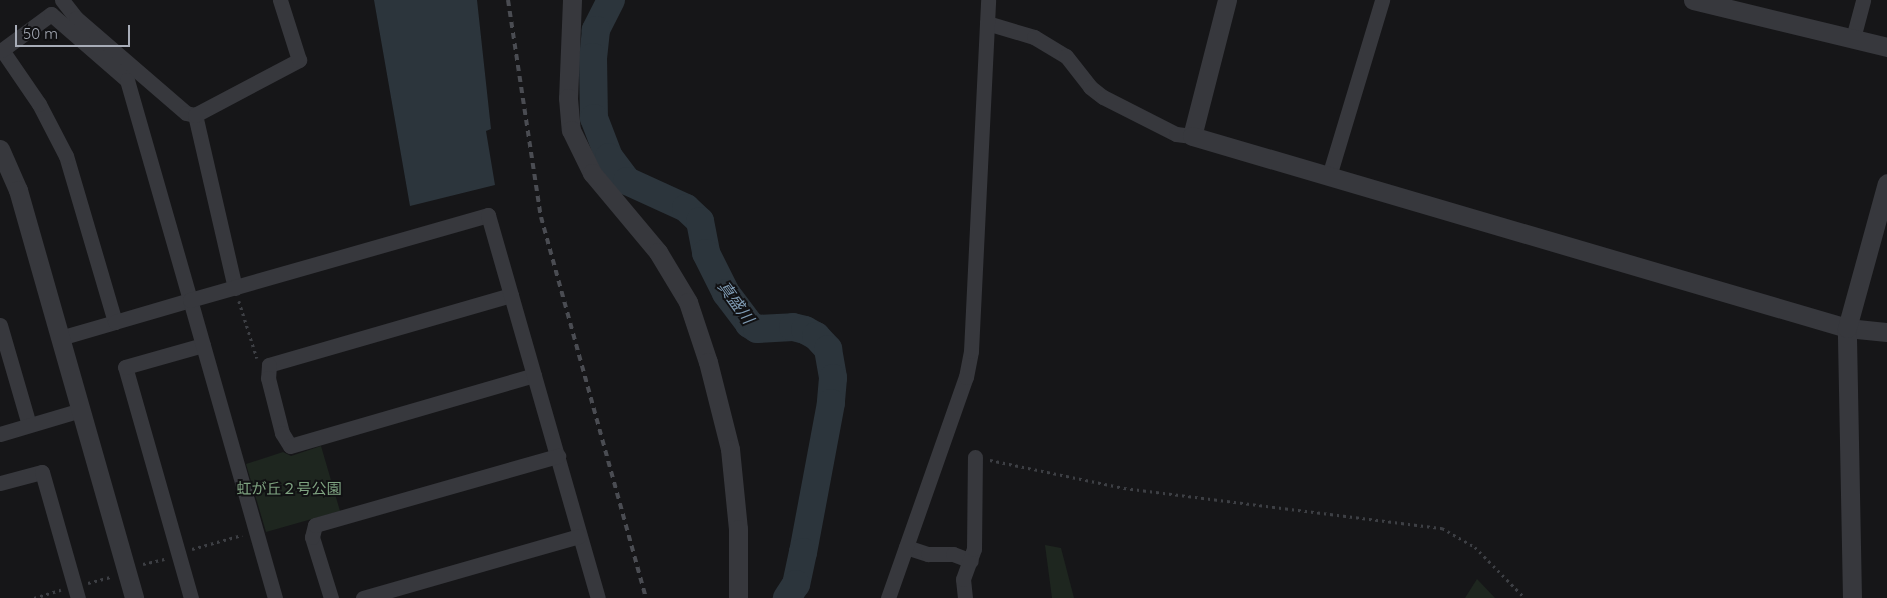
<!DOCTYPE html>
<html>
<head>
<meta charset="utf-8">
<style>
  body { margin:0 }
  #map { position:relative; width:1887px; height:598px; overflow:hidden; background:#161618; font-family:Quicksand,"Noto Sans JP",sans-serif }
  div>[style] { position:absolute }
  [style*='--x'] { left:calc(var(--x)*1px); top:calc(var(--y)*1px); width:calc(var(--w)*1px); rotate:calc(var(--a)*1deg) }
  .green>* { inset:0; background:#1e261f }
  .water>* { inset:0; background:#2c353c }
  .river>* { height:28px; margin:-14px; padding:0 14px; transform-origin:14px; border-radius:14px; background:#2c353c }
  .path>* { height:2.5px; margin-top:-1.25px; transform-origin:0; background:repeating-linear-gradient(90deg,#3d3f44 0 2.5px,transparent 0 6.5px) }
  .minor>* { height:15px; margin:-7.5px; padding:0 7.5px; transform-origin:7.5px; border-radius:7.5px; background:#37383d }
  .tertiary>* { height:19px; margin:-9.5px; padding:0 9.5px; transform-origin:9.5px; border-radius:9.5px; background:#37383d }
  .rail>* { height:4px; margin-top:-2px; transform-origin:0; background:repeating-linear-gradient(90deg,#4a4c52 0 6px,transparent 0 11px) }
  span { translate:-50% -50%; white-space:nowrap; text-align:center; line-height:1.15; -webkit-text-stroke:4px #111113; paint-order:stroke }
  .park-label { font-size:15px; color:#7fa381 }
  .water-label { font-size:16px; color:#7f9bb3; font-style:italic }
  .scale { position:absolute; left:15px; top:25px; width:115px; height:22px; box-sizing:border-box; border:2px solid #a8adb8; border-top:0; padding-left:6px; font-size:15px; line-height:18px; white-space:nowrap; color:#a8adb8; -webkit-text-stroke:4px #111113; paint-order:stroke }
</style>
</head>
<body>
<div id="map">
  <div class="green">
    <div style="clip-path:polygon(321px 446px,340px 511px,266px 532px,246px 464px,283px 452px,291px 456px)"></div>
    <div style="clip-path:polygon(1045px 545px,1061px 548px,1074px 598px,1052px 598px)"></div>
    <div style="clip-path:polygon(1477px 579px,1495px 598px,1465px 598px)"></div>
  </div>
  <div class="water">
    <div style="clip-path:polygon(374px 0,477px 0,491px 129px,486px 131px,495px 185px,410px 206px)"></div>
  </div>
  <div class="river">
    <div style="--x:611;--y:0;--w:34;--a:117"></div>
    <div style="--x:596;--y:30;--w:27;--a:96"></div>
    <div style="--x:593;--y:57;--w:61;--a:89.1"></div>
    <div style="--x:594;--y:118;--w:42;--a:69"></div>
    <div style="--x:609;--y:157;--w:30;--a:53"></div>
    <div style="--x:627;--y:181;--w:65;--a:24.6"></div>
    <div style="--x:686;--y:208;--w:19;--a:43"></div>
    <div style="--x:700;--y:221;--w:33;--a:79"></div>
    <div style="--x:706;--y:253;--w:45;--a:63.4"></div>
    <div style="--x:726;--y:293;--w:39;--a:53"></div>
    <div style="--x:749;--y:324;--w:9;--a:32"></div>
    <div style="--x:757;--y:329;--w:36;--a:-3"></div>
    <div style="--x:793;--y:327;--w:12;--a:14"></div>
    <div style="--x:805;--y:330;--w:13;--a:29"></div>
    <div style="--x:816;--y:336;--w:18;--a:47"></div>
    <div style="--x:828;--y:349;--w:29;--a:80"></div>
    <div style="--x:833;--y:378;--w:25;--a:95"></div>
    <div style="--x:831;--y:403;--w:152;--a:100.6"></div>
    <div style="--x:803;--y:552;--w:33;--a:102"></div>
    <div style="--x:796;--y:584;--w:17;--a:123"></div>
  </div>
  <div class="path">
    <div style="--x:239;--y:301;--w:60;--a:72.5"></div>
    <div style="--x:990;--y:460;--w:137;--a:11.8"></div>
    <div style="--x:1124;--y:488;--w:321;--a:7.2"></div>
    <div style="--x:1442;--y:528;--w:38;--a:30"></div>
    <div style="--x:1475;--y:547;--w:71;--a:45.6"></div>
    <div style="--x:192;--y:549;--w:52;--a:-15.6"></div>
    <div style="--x:143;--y:564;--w:22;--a:-13"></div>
    <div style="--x:88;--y:583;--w:24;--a:-15"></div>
    <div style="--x:34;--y:598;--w:28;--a:-17"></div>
  </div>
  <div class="minor">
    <div style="--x:62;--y:0;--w:23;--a:52"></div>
    <div style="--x:76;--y:18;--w:145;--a:40.8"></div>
    <div style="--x:186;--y:113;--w:9;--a:13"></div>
    <div style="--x:987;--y:23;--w:49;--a:16.6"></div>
    <div style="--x:1034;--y:37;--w:37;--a:31"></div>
    <div style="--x:1066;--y:56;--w:39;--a:52"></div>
    <div style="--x:1090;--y:87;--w:16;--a:38"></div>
    <div style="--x:1103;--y:97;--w:82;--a:26.9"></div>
    <div style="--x:1176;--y:134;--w:16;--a:7"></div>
    <div style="--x:1853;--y:38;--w:39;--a:-75"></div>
    <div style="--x:1329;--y:176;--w:184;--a:-73.2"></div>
    <div style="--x:235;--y:288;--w:178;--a:-103"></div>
    <div style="--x:195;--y:115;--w:118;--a:-27.9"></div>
    <div style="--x:299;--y:60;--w:63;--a:-107.6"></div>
    <div style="--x:511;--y:295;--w:252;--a:163.9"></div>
    <div style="--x:269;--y:365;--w:13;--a:94"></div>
    <div style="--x:268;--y:378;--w:57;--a:75.7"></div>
    <div style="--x:282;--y:433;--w:15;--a:58"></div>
    <div style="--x:290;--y:446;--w:254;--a:-16.2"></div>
    <div style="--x:0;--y:325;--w:104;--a:73.8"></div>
    <div style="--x:60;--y:338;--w:57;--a:-16.2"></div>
    <div style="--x:115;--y:322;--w:173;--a:-106.4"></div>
    <div style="--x:66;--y:156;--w:59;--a:-117.4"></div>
    <div style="--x:39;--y:104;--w:65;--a:-124.4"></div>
    <div style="--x:2;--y:50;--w:61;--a:-36.3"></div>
    <div style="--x:51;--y:14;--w:101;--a:41"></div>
    <div style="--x:127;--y:80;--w:229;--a:74"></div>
    <div style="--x:190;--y:300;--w:78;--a:163.7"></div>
    <div style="--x:0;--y:434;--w:84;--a:-16.5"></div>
    <div style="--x:0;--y:483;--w:43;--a:-14.7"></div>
    <div style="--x:42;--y:472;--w:131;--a:74.1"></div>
    <div style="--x:906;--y:547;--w:23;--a:18"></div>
    <div style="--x:928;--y:554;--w:25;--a:0"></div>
    <div style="--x:953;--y:554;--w:19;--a:21"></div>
    <div style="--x:191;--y:598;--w:240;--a:-105.9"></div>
    <div style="--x:125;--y:367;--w:81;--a:-15.8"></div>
    <div style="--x:275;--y:598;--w:310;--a:-105.9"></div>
    <div style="--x:190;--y:300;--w:310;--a:-15.9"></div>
    <div style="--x:488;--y:215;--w:398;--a:74"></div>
    <div style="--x:331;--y:598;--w:64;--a:-107.3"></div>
    <div style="--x:312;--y:537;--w:12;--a:-76"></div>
    <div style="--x:315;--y:525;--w:253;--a:-15.9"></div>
    <div style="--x:363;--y:598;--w:225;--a:-16"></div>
    <div style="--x:888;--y:598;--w:234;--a:-70.6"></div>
    <div style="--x:966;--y:377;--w:26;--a:-79"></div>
    <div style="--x:971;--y:351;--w:351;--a:-87.2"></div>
    <div style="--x:965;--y:598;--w:19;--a:-96"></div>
    <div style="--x:963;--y:579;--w:32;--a:-70"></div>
    <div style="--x:974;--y:549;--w:92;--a:-89.4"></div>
  </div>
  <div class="tertiary">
    <div style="--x:572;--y:0;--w:98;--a:92.3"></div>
    <div style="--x:568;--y:98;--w:32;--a:85"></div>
    <div style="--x:571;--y:130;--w:48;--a:64"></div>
    <div style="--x:592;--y:173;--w:103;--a:50.1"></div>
    <div style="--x:658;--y:252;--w:58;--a:59"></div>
    <div style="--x:688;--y:302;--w:63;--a:71.6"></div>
    <div style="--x:708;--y:362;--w:90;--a:75.8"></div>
    <div style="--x:730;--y:449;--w:80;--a:84.3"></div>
    <div style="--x:738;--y:529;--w:69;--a:90"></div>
    <div style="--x:1227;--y:0;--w:140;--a:104.4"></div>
    <div style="--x:1192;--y:136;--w:683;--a:16.34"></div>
    <div style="--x:1847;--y:328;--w:40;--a:5.7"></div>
    <div style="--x:1693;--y:0;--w:200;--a:13.6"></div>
    <div style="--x:0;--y:149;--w:45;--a:66.3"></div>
    <div style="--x:18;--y:190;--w:424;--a:74.1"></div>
    <div style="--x:1852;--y:598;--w:270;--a:-91.1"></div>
    <div style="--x:1847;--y:328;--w:150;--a:-74.6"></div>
  </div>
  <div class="rail">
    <div style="--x:508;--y:0;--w:219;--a:81.4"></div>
    <div style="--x:541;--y:217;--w:395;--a:74.6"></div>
  </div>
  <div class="park-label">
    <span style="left:289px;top:489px">虹が丘２号公園</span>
  </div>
  <div class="water-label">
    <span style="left:736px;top:302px;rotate:54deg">真盛川</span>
  </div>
  <div class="scale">50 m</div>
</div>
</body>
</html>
